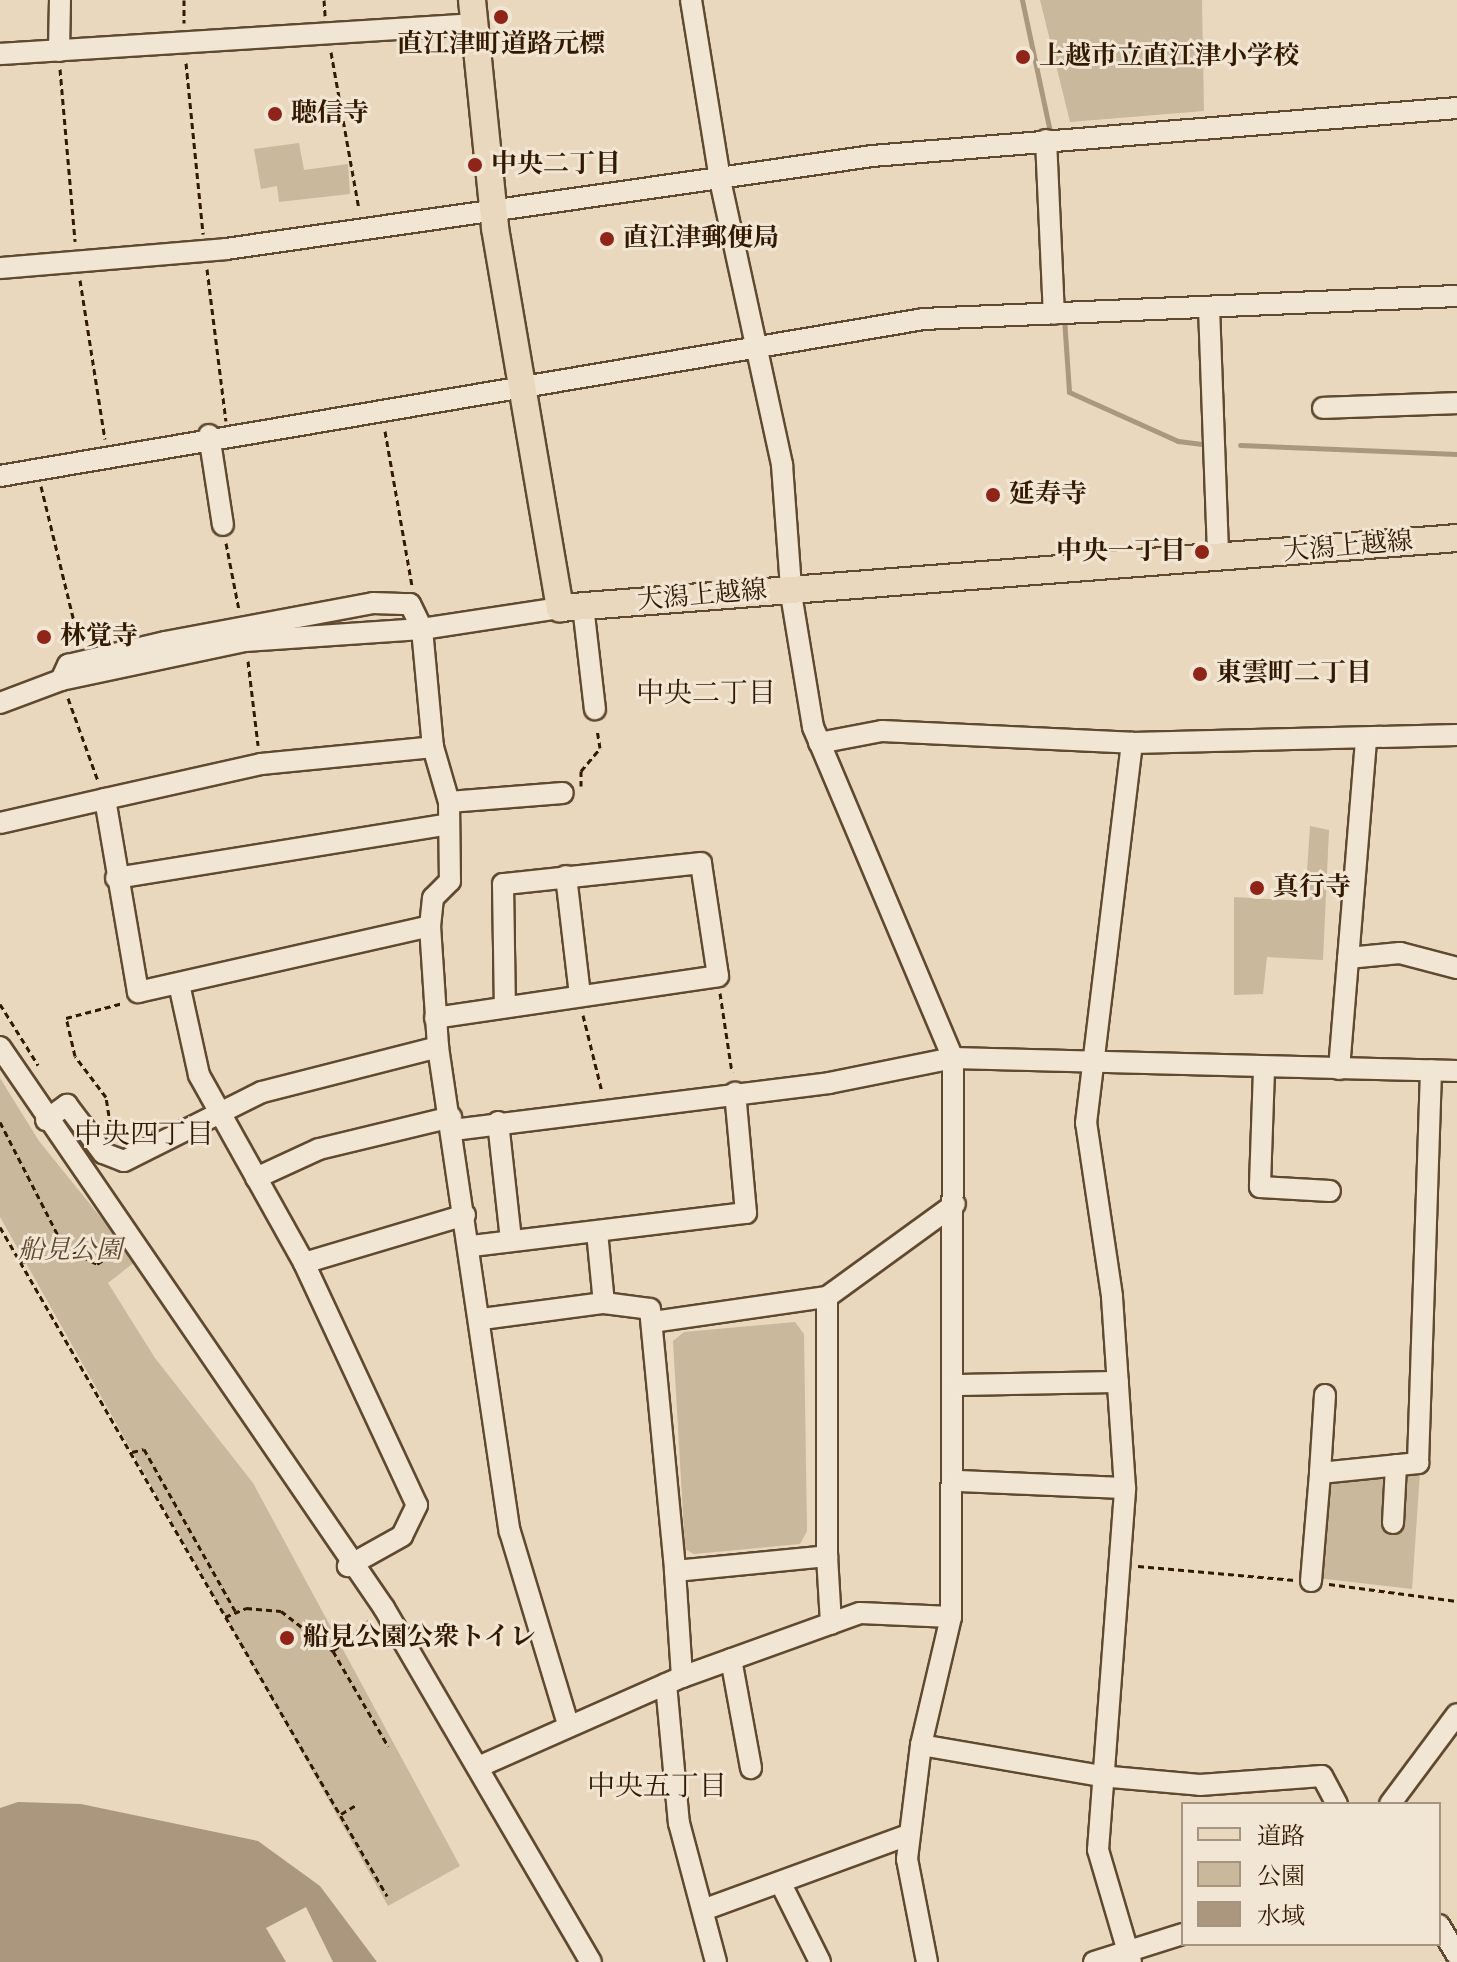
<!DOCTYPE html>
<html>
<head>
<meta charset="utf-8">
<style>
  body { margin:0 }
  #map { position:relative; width:1457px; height:1962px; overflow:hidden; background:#e9d8bd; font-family:"IM FELL Double Pica","Noto Serif JP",serif }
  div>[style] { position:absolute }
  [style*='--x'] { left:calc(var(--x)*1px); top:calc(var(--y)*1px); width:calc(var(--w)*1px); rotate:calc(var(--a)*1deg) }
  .green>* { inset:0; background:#cab89d }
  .water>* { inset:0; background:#ab977d }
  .pier>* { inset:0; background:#e9d8bd }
  .stream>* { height:5px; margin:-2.5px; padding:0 2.5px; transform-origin:2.5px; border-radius:2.5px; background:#ab977d }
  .path>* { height:3px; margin-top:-1.5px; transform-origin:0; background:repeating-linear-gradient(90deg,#331900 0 6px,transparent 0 10px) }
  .roads { filter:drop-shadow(2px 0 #60492f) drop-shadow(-2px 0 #60492f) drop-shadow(0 2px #60492f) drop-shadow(0 -2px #60492f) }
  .minor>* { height:20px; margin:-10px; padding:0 10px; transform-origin:10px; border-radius:10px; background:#f1e6d4 }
  .major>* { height:26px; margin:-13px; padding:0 13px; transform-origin:13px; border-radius:13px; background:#e9d8bd }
  .dots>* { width:22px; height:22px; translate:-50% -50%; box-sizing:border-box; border:4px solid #f1e6d4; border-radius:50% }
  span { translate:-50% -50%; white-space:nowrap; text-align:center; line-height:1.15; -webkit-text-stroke:6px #f1e6d4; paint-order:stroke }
  .poi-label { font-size:26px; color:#331900; font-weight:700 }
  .left { translate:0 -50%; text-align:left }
  .right { translate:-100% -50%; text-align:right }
  .street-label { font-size:26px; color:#331900 }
  .park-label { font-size:26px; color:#60492f; font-style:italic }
  .neighbourhood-label { font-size:28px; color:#331900 }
  .legend { position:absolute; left:1181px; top:1802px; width:260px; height:144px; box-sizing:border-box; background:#f1e6d4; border:2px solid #a5947f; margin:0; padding:10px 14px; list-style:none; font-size:24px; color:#331900 }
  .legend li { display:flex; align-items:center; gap:16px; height:40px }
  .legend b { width:40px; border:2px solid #a5947f }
</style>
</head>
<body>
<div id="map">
  <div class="green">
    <div style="clip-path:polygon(1040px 0,1202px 0,1204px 111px,1070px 122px)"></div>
    <div style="clip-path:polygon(299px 143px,304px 170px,348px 164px,350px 194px,279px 202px,277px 186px,261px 189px,254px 149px)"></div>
    <div style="clip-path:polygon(1310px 826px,1329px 830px,1323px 960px,1267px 957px,1263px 994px,1234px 995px,1234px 897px,1305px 901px)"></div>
    <div style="clip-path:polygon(0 1078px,39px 1141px,136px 1261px,108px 1283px,155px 1358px,253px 1483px,460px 1866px,388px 1906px,0 1217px)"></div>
    <div style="clip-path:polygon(795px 1322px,804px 1334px,807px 1531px,800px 1544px,694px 1554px,685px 1549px,673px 1341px,684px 1332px)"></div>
    <div style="clip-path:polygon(1420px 1473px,1412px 1589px,1317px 1578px,1325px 1483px)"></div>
  </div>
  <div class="water">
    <div style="clip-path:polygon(18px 1802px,81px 1804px,258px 1841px,320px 1886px,377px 1962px,0 1962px,0 1808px)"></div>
  </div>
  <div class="pier">
    <div style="clip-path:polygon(306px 1907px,333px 1962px,286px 1962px,266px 1928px)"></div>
  </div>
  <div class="stream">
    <div style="--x:1022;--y:0;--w:140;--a:78"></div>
    <div style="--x:1064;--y:318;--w:74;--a:86.1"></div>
    <div style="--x:1069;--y:392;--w:120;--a:24.2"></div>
    <div style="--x:1178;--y:441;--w:32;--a:7"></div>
    <div style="--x:1240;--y:445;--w:217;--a:2.4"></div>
  </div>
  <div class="path">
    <div style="--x:184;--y:0;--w:23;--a:90"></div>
    <div style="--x:324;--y:0;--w:16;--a:86"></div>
    <div style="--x:331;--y:52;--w:159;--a:79.9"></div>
    <div style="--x:186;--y:63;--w:172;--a:84.3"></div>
    <div style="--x:60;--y:69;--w:173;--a:85"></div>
    <div style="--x:207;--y:269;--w:153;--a:82.9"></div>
    <div style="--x:80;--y:280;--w:161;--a:81.1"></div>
    <div style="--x:385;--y:431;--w:156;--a:80.1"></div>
    <div style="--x:41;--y:486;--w:161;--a:76.3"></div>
    <div style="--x:226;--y:543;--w:68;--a:79"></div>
    <div style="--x:248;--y:661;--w:85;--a:83.2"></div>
    <div style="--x:68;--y:698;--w:88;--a:70.1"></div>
    <div style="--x:581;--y:786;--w:15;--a:-90"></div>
    <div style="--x:581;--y:771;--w:30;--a:-50"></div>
    <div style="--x:600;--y:748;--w:19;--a:-99"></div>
    <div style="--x:720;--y:993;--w:80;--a:81.4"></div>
    <div style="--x:0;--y:1004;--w:72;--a:58.1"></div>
    <div style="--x:583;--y:1015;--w:79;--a:76.1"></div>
    <div style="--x:0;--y:1122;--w:140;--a:62.9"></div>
    <div style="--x:64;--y:1247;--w:37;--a:27"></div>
    <div style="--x:97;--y:1264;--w:24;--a:-33"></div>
    <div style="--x:112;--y:1135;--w:38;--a:-99"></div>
    <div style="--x:106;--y:1097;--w:51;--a:-127.1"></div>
    <div style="--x:75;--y:1056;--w:39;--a:-103"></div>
    <div style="--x:66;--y:1018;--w:59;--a:-14.7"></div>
    <div style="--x:0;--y:1227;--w:773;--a:59.95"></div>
    <div style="--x:20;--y:1263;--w:47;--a:-20"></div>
    <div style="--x:132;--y:1452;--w:12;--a:-14"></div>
    <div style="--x:144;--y:1449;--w:187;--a:60.6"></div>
    <div style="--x:1138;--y:1566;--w:157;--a:5.1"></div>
    <div style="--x:1329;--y:1584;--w:129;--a:7.6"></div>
    <div style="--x:225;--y:1617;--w:23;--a:-23"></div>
    <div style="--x:246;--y:1608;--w:35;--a:5"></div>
    <div style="--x:281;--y:1611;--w:66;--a:37.6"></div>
    <div style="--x:369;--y:1621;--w:47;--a:140.2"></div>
    <div style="--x:333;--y:1651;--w:110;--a:59.9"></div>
    <div style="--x:341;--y:1814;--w:17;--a:-31"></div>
  </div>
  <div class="roads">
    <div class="minor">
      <div style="--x:691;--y:0;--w:182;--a:80.8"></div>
      <div style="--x:720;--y:180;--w:292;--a:77.7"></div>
      <div style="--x:782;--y:465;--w:135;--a:85.8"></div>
      <div style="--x:792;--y:600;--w:129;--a:80.6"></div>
      <div style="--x:813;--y:727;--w:359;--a:67.1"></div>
      <div style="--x:953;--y:1058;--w:559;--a:90.2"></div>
      <div style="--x:951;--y:1617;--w:131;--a:103.2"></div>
      <div style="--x:921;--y:1745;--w:115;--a:97"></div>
      <div style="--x:907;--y:1859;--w:105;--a:79"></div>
      <div style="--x:59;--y:51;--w:51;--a:-88.9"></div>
      <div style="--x:0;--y:54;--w:475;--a:-3.6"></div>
      <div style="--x:1046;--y:140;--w:174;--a:87.4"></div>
      <div style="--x:0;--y:268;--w:227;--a:-4.8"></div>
      <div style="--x:226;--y:249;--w:653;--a:-8.19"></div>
      <div style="--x:872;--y:156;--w:587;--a:-4.69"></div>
      <div style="--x:1209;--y:307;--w:251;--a:87.9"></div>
      <div style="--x:1323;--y:408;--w:134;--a:-2.1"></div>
      <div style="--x:209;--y:435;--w:91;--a:81.2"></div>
      <div style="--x:0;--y:476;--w:936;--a:-9.65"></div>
      <div style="--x:923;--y:319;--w:534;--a:-2.47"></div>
      <div style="--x:583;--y:606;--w:104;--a:83.4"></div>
      <div style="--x:61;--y:680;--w:17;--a:-65"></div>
      <div style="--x:68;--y:665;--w:100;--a:-13.3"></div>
      <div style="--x:165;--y:642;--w:212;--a:-10.6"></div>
      <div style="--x:373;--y:603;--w:37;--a:2"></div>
      <div style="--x:410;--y:604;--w:28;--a:64"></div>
      <div style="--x:422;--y:629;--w:119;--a:84.7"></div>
      <div style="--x:433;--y:747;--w:57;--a:73.8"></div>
      <div style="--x:449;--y:802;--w:79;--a:89.3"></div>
      <div style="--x:450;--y:881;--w:24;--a:135"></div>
      <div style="--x:433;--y:898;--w:28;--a:96"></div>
      <div style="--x:430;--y:926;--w:121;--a:86.2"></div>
      <div style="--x:438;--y:1047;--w:490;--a:81.6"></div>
      <div style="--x:510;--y:1532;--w:201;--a:73.2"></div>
      <div style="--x:0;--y:703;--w:65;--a:-20.7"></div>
      <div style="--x:61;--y:680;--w:188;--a:-12"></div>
      <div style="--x:245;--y:641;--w:177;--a:-3.9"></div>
      <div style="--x:422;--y:629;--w:140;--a:-8.7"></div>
      <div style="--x:819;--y:743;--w:64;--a:-10.8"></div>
      <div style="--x:882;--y:731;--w:250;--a:2.7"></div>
      <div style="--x:1132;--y:743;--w:325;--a:-1.4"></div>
      <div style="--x:105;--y:799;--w:160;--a:-12.6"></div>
      <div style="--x:261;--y:764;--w:173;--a:-5.6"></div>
      <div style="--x:449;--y:802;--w:114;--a:-4.5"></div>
      <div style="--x:0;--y:823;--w:108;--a:-12.9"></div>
      <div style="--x:105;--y:799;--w:196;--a:80.3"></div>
      <div style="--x:138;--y:992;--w:299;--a:-12.7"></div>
      <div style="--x:566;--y:876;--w:120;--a:83.3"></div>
      <div style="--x:116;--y:878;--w:337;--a:-9.2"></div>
      <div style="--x:1348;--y:958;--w:52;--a:-5.5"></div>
      <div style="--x:1400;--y:953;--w:59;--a:14.7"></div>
      <div style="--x:179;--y:984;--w:93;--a:77.6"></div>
      <div style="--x:199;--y:1075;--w:215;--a:60.8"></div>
      <div style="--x:304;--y:1263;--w:267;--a:65"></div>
      <div style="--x:417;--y:1505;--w:34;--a:116"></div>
      <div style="--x:402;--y:1536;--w:62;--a:150.9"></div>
      <div style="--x:435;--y:1018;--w:286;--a:-8.4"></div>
      <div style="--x:718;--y:976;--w:114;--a:-98.6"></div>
      <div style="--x:701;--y:863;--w:199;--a:173.9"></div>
      <div style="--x:503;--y:884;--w:123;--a:89.1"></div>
      <div style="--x:0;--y:1047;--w:680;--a:55.61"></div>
      <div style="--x:384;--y:1608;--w:410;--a:59.7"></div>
      <div style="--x:1339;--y:1069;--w:332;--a:-85.3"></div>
      <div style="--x:1264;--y:1070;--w:117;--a:92"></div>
      <div style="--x:1260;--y:1187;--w:70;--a:3.3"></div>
      <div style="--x:46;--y:1120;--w:26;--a:-36"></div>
      <div style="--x:67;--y:1105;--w:60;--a:53.1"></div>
      <div style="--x:103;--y:1153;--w:22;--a:21"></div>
      <div style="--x:124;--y:1161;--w:154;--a:-26.6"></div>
      <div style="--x:262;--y:1092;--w:182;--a:-14.3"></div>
      <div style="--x:498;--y:1122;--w:119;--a:83.7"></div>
      <div style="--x:453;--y:1130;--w:379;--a:-7.1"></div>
      <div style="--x:829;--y:1083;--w:126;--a:-11.4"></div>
      <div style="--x:953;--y:1058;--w:504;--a:1.48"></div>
      <div style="--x:256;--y:1178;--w:69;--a:-24.7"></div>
      <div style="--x:319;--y:1149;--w:136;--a:-13.6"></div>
      <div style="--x:597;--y:1232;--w:71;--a:84.4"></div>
      <div style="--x:472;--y:1246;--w:276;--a:-6.9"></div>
      <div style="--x:746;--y:1213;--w:121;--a:-95.2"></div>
      <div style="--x:304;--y:1263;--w:168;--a:-16.6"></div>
      <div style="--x:482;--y:1319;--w:123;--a:-7.5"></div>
      <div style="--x:604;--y:1303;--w:46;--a:7.4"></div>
      <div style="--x:650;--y:1309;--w:263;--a:84.5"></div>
      <div style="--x:675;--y:1571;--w:153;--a:-5.6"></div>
      <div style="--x:827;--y:1556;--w:259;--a:-90"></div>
      <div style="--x:653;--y:1322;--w:176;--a:-8.2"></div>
      <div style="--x:827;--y:1297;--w:158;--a:-36"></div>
      <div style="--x:956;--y:1385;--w:162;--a:-1.1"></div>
      <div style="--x:1325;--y:1395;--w:78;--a:93.7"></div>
      <div style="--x:1320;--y:1473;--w:99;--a:-5.8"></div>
      <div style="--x:1418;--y:1463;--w:393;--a:-88.1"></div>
      <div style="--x:957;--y:1481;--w:168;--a:2.4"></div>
      <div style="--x:1393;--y:1523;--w:58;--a:-87"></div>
      <div style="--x:827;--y:1556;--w:68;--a:86.6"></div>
      <div style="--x:675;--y:1571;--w:106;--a:86.2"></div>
      <div style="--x:1311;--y:1581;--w:108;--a:-85.2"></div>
      <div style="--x:731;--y:1659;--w:111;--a:79.6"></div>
      <div style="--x:666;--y:1684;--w:140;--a:84.7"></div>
      <div style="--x:679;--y:1823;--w:144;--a:75.1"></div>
      <div style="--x:921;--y:1745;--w:182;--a:9.8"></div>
      <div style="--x:1100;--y:1776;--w:100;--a:5.1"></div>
      <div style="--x:1200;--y:1785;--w:122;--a:-4.2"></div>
      <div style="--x:1322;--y:1776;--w:32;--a:62"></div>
      <div style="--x:478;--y:1767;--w:223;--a:-23.8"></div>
      <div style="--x:682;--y:1677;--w:189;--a:-19.8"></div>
      <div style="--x:860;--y:1613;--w:91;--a:2.5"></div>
      <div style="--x:1390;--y:1804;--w:112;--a:-53.3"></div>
      <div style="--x:781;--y:1884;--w:87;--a:63.4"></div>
      <div style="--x:703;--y:1910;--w:218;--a:-20.1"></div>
      <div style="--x:1439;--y:1925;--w:35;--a:59"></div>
      <div style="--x:1094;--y:1962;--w:93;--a:-17.5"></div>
      <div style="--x:1131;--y:1962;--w:117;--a:-106.4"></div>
      <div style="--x:1098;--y:1850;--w:363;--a:-85.7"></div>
      <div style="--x:1125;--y:1488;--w:192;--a:-93.9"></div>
      <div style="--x:1112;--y:1296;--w:175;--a:-98.5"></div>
      <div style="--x:1086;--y:1123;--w:383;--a:-83.1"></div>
    </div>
    <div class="major">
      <div style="--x:472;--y:0;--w:229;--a:84.2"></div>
      <div style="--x:495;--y:228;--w:386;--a:80.3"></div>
      <div style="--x:560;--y:608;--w:900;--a:-4.46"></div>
    </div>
  </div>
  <div class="dots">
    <div style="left:501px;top:17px;background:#8f2418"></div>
    <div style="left:1023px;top:57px;background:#8f2418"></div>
    <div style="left:275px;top:114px;background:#8f2418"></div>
    <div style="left:475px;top:165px;background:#8f2418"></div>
    <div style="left:607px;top:239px;background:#8f2418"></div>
    <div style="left:993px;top:495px;background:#8f2418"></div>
    <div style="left:1202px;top:552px;background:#8f2418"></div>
    <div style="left:44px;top:637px;background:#8f2418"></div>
    <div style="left:1200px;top:674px;background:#8f2418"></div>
    <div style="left:1257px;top:888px;background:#8f2418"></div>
    <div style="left:287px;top:1638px;background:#8f2418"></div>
  </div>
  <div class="poi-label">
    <span style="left:501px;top:45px">直江津町道路元標</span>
    <span class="left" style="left:1039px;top:57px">上越市立直江津小学校</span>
    <span class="left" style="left:291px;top:114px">聴信寺</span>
    <span class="left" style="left:491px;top:165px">中央二丁目</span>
    <span class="left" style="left:623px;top:239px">直江津郵便局</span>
    <span class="left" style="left:1009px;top:495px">延寿寺</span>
    <span class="right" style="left:1186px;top:552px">中央一丁目</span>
    <span class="left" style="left:60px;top:637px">林覚寺</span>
    <span class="left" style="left:1216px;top:674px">東雲町二丁目</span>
    <span class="left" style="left:1273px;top:888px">真行寺</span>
    <span class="left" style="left:303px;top:1638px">船見公園公衆トイレ</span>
  </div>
  <div class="street-label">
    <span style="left:1348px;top:547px;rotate:-5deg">大潟上越線</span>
    <span style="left:702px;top:596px;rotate:-5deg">大潟上越線</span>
  </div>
  <div class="park-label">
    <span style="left:70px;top:1251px">船見公園</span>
  </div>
  <div class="neighbourhood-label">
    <span style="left:706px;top:694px">中央二丁目</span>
    <span style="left:144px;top:1135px">中央四丁目</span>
    <span style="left:657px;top:1787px">中央五丁目</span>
  </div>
  <ul class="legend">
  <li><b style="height:10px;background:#e9d8bd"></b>道路</li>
  <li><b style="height:22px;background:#cab89d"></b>公園</li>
  <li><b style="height:22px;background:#ab977d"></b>水域</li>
  </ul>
</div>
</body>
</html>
